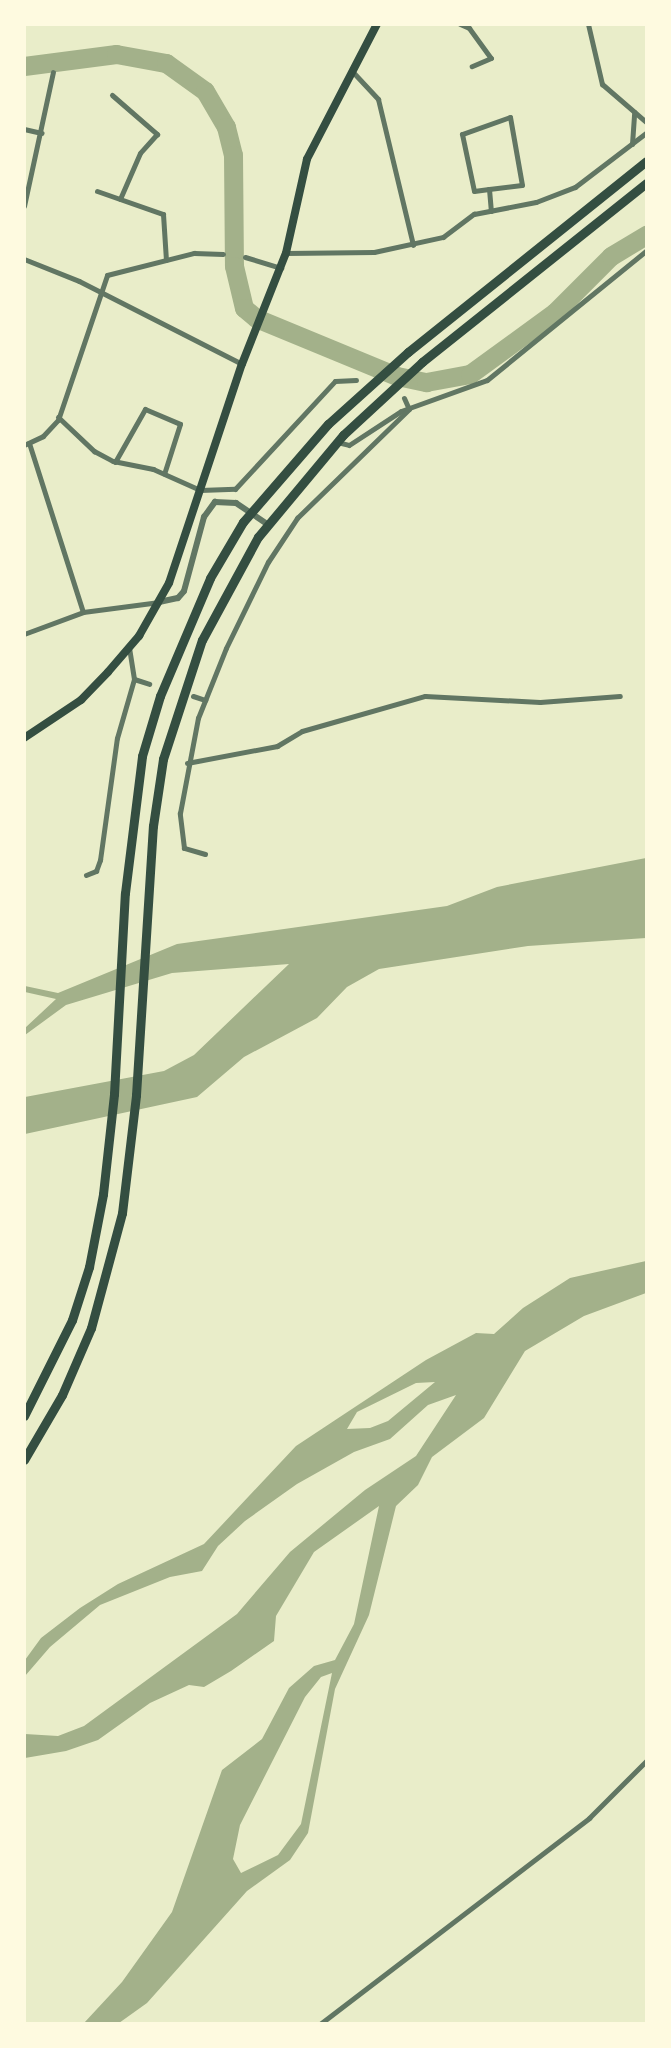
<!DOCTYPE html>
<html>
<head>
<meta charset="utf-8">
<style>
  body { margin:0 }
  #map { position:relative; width:671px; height:2048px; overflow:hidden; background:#e9edc9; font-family:"Times New Roman",serif }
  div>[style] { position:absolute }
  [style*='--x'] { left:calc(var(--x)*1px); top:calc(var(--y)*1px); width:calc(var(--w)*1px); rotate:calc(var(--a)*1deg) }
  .water>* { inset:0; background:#a3b18a }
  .river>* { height:19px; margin:-9.5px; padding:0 9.5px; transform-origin:9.5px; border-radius:9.5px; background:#a3b18a }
  .minor>* { height:5px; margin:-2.5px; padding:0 2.5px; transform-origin:2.5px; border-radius:2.5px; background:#617663 }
  .tertiary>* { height:6px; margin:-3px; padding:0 3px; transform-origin:3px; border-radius:3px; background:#617663 }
  .primary>* { height:8px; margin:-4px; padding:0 4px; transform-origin:4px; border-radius:4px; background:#344e41 }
  .trunk>* { height:9px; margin:-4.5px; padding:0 4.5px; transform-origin:4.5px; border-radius:4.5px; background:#344e41 }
  span { translate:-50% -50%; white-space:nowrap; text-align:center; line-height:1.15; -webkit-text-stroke:7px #fefae0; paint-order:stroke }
  .frame { position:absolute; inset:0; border:26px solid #fefae0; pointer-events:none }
</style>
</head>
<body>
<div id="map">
  <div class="water">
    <div style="clip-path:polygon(646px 858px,646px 938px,528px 946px,379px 969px,347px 987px,317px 1018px,244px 1057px,197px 1097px,25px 1134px,25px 1097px,164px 1071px,194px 1055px,289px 964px,172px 973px,66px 1005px,25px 1035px,25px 1028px,56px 999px,25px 992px,25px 986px,58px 993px,177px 944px,447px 906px,497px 887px)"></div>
    <div style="clip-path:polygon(evenodd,646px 1261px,646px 1293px,584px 1316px,525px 1351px,484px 1418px,432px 1457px,418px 1485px,396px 1506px,369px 1615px,335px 1689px,308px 1833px,290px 1860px,247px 1891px,147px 2003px,119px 2023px,84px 2023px,122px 1982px,172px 1912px,222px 1770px,262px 1739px,289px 1688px,314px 1666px,335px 1660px,354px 1624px,379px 1506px,314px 1552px,276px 1616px,274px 1641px,231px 1671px,204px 1687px,189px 1685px,150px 1703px,98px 1740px,66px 1751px,25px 1758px,25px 1734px,58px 1736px,84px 1726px,237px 1614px,290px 1552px,365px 1490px,416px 1456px,456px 1395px,428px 1405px,390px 1439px,354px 1452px,297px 1484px,245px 1521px,218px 1546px,202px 1571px,170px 1577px,100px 1605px,50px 1647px,25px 1676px,25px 1660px,41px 1638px,80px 1608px,118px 1584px,204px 1544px,296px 1446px,426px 1360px,476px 1333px,494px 1334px,523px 1308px,570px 1278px,646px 1261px,435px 1382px,388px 1421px,370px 1428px,347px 1429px,357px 1412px,416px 1383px,435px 1382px,646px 1261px,332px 1673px,301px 1824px,278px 1855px,241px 1873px,233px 1859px,240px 1825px,305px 1697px,321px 1677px,332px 1673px)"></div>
  </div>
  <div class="river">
    <div style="--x:24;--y:66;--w:93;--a:-7.4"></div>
    <div style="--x:116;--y:54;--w:51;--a:10.2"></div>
    <div style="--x:166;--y:63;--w:48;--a:35.7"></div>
    <div style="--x:205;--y:91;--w:42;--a:59.7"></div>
    <div style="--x:226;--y:127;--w:29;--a:76"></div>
    <div style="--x:233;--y:155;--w:111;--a:89.5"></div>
    <div style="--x:234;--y:266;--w:43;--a:76.6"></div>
    <div style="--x:244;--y:308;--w:16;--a:40"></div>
    <div style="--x:256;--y:318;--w:152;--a:22.4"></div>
    <div style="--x:397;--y:376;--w:30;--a:12"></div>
    <div style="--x:426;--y:382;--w:45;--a:-10.3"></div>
    <div style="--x:470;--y:374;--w:105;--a:-36.1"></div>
    <div style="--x:555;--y:312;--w:79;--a:-45"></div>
    <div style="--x:611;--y:256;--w:41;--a:-31"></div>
  </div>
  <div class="minor">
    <div style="--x:460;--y:24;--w:10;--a:24"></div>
    <div style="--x:469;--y:28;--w:37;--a:54"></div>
    <div style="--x:491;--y:58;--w:21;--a:157"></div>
    <div style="--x:588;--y:24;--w:62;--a:76.9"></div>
    <div style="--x:602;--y:84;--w:58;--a:40.8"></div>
    <div style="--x:351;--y:70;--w:40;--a:47"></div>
    <div style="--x:378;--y:99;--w:150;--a:76.5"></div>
    <div style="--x:112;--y:95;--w:60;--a:40.9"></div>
    <div style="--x:157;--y:134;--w:25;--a:132"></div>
    <div style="--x:140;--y:153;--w:50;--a:113.5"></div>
    <div style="--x:24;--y:129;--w:18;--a:13"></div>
    <div style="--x:632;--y:144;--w:32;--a:-86"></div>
    <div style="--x:489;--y:189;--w:33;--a:-7"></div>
    <div style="--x:522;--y:185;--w:69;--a:-100"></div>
    <div style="--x:510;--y:117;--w:51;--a:160.5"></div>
    <div style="--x:462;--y:134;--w:58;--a:78.1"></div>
    <div style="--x:474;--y:191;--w:15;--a:-8"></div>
    <div style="--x:489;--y:189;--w:22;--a:85"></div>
    <div style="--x:97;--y:191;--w:70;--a:19.2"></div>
    <div style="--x:163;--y:214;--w:46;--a:86.3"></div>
    <div style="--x:24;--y:206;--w:137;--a:-77.8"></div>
    <div style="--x:286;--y:253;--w:88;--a:-0.7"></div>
    <div style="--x:374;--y:252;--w:71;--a:-12.3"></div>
    <div style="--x:443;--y:237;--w:39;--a:-37"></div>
    <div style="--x:474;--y:214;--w:63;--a:-11"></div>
    <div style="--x:536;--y:202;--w:42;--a:-21"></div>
    <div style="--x:575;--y:187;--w:89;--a:-37.3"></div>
    <div style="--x:245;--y:257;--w:38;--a:17"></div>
    <div style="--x:24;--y:259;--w:59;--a:21.8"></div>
    <div style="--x:79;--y:281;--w:183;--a:27"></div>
    <div style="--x:404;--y:398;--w:12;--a:66"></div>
    <div style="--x:58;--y:417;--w:50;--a:43.4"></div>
    <div style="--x:94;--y:451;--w:21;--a:28"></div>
    <div style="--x:113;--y:461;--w:41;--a:11.3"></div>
    <div style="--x:153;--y:469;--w:51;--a:24.1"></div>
    <div style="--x:200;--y:490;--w:35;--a:-2"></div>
    <div style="--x:235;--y:489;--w:147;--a:-47.2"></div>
    <div style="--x:335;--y:381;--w:21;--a:-3"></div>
    <div style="--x:337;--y:442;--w:12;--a:14"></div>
    <div style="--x:349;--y:445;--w:62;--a:-33.2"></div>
    <div style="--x:401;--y:411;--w:91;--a:-19.8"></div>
    <div style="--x:487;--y:380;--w:205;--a:-39.1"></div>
    <div style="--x:29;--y:443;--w:177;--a:72.3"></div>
    <div style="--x:24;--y:445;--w:21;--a:-25"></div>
    <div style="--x:43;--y:436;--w:22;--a:-47"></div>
    <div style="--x:58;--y:420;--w:153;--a:-71.3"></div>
    <div style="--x:107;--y:275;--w:90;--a:-14.2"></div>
    <div style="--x:194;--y:253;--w:29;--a:2"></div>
    <div style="--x:115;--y:462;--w:61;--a:-60.5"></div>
    <div style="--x:145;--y:409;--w:38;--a:23"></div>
    <div style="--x:180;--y:424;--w:52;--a:107.7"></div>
    <div style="--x:24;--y:634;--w:63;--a:-20.4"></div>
    <div style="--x:83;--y:612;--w:77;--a:-7.5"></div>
    <div style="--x:134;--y:679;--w:16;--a:18"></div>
    <div style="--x:193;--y:696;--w:13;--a:18"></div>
    <div style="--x:187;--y:763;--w:92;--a:-10.7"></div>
    <div style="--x:277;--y:746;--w:29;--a:-31"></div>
    <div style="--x:302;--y:731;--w:128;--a:-15.9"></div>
    <div style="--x:425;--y:696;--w:115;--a:3"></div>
    <div style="--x:540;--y:702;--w:80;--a:-4.3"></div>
    <div style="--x:205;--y:854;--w:22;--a:-164"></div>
    <div style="--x:184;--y:848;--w:35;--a:-97"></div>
    <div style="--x:180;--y:813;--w:97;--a:-79.3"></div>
    <div style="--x:198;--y:718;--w:75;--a:-68.2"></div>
    <div style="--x:226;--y:648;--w:96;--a:-64"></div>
    <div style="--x:268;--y:562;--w:53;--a:-56.6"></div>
    <div style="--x:297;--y:518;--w:156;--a:-44.2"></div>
    <div style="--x:86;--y:875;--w:11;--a:-22"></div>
    <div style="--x:96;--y:871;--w:12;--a:-70"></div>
    <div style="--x:100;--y:860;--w:123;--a:-82.1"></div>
    <div style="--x:117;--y:738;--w:61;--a:-73.9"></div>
    <div style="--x:134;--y:679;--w:31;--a:-99"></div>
    <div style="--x:320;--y:2024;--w:339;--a:-37.4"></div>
    <div style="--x:589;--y:1818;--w:81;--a:-45"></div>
  </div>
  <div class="tertiary">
    <div style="--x:159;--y:602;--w:19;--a:-12"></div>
    <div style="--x:178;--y:598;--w:9;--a:-49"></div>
    <div style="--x:184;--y:591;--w:77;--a:-74.9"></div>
    <div style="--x:204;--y:517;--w:19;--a:-54"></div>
    <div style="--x:215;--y:502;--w:21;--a:3"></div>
    <div style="--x:236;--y:503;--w:37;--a:34"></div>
  </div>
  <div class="primary">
    <div style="--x:24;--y:738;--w:69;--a:-33.7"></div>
    <div style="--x:81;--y:700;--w:39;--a:-46"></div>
    <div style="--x:108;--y:672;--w:48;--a:-49.3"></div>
    <div style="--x:139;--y:636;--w:61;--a:-60.5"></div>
    <div style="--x:169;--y:583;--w:231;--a:-71.6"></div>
    <div style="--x:242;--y:364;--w:119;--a:-68.4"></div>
    <div style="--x:286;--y:253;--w:96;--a:-77.4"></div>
    <div style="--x:307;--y:159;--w:152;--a:-62.6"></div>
  </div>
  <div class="trunk">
    <div style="--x:24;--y:1416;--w:107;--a:-63.4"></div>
    <div style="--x:72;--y:1320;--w:56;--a:-72.2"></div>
    <div style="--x:89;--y:1267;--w:74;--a:-79.1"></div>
    <div style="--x:103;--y:1194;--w:101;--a:-83.7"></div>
    <div style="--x:114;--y:1094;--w:201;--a:-86.9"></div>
    <div style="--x:125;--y:893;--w:138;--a:-82.9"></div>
    <div style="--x:142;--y:756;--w:63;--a:-73.3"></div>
    <div style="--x:160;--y:696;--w:128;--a:-67"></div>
    <div style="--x:210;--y:578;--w:65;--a:-59.5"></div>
    <div style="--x:243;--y:522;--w:130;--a:-49.1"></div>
    <div style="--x:328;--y:424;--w:108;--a:-42"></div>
    <div style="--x:408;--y:352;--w:305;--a:-38.7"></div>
    <div style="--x:24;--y:1460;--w:75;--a:-59.7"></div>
    <div style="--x:62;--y:1395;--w:73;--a:-66.6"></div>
    <div style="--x:91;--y:1328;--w:119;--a:-74.9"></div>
    <div style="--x:122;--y:1213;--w:119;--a:-83.2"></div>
    <div style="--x:136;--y:1095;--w:270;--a:-86.4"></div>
    <div style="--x:153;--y:826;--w:68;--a:-81.5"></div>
    <div style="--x:163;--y:759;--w:125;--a:-71.9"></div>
    <div style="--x:202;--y:640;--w:117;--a:-61.5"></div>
    <div style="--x:258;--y:537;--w:133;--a:-50.2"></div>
    <div style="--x:343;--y:435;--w:108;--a:-42.7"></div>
    <div style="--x:422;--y:362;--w:287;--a:-38.6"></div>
  </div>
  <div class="frame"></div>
</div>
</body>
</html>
